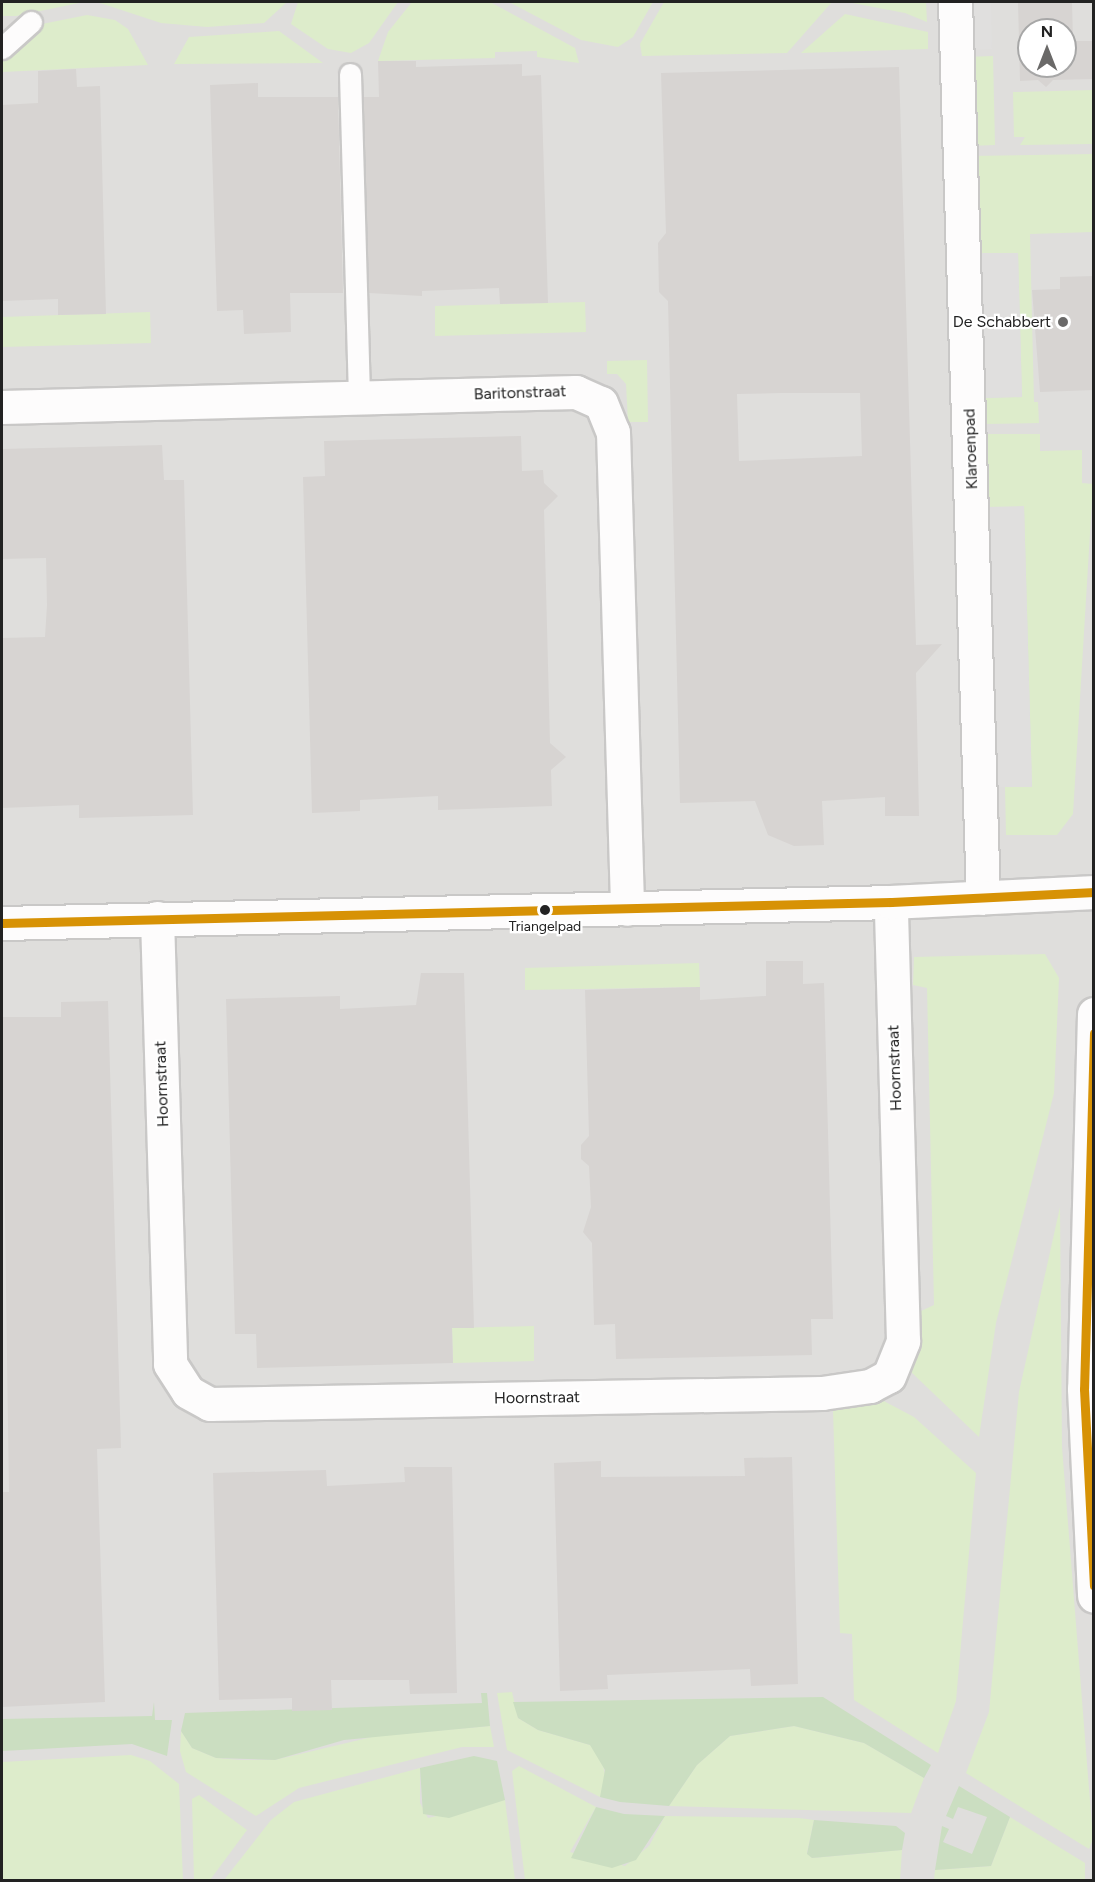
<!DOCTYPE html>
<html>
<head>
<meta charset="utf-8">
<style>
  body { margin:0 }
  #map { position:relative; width:1095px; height:1882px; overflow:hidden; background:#f0eeeb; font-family:Figtree,sans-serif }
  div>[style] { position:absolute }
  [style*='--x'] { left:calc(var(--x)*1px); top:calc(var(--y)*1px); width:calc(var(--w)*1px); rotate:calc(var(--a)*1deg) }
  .residential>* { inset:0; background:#dfdedc }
  .grass>* { inset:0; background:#ddeccb }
  .forest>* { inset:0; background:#cbdec1 }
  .parking>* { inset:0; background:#e0dfde }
  .building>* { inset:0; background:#d7d4d2 }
  .roads { filter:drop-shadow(2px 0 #c9c8c7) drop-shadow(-2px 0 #c9c8c7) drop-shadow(0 2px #c9c8c7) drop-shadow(0 -2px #c9c8c7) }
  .service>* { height:21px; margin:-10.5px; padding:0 10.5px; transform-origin:10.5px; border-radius:10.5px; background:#fdfcfc }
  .minor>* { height:33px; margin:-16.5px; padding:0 16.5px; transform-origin:16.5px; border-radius:16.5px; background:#fdfcfc }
  .bus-1>* { height:9px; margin:-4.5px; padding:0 4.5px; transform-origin:4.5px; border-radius:4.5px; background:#d79205 }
  .dots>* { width:16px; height:16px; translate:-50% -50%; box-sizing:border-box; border:3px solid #fff; border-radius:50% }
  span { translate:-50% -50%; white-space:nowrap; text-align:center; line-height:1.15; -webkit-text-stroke:4.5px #fff; paint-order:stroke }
  .bus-label { font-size:14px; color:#222 }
  .poi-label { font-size:16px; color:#222 }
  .right { translate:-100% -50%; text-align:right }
  .street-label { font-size:16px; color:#222 }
  .frame { position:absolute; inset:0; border:3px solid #222; pointer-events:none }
  .north { position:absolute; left:1017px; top:18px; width:60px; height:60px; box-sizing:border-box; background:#fff; border:2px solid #a7a7a7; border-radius:50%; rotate:0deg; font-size:16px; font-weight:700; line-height:24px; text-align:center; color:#222 }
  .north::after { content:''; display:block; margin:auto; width:21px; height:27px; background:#6a6968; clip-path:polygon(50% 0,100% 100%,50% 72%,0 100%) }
</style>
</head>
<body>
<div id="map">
  <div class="residential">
    <div style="clip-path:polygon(evenodd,2px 2px,1093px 2px,1093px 1880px,2px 1880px,2px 2px,1029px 30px,1065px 30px,1065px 66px,1029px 66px,1029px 30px)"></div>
  </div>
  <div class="grass">
    <div style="clip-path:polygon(2px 2px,84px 2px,16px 16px,2px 16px)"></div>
    <div style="clip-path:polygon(97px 2px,287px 2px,264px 23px,207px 27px,161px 23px)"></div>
    <div style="clip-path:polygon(298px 2px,398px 2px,369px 43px,351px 53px,328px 49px,291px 24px)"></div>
    <div style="clip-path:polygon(412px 2px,490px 2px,575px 48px,579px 63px,537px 57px,537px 51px,495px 52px,495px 58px,378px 61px,388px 32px)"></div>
    <div style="clip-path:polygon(509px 2px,653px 2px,633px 37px,618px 47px,581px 40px)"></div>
    <div style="clip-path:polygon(664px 2px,832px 2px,787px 53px,642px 56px,640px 44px)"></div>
    <div style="clip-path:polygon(847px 2px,926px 2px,927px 22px,905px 13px)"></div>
    <div style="clip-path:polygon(845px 14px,928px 32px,928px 49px,801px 53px)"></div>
    <div style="clip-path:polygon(87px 15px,115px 20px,128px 29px,148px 65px,2px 72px,2px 54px,37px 25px)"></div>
    <div style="clip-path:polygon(279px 31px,323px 63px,174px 64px,189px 37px)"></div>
    <div style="clip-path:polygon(993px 56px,995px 145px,969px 146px,966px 57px)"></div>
    <div style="clip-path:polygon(1093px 90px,1093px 144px,1020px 145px,1025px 137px,1014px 137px,1013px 92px)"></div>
    <div style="clip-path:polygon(1093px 154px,1093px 232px,1030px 234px,1034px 402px,1038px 402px,1039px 423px,984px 424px,983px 398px,1022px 397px,1018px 253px,972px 254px,969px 156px)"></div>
    <div style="clip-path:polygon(585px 302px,586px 332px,435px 336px,435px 306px)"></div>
    <div style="clip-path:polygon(150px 312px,151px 343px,2px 347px,2px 317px)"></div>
    <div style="clip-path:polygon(647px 360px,648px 422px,628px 422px,626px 384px,617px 374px,607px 374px,607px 361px)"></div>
    <div style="clip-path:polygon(984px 434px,1040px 434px,1040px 451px,1082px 450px,1082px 483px,1093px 484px,1073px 814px,1057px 835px,1006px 835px,1005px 787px,1032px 786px,1024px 507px,986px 507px)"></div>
    <div style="clip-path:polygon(1045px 954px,1059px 978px,1054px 1093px,996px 1323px,979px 1437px,909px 1370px,920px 1340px,921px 1311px,934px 1305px,927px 988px,913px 985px,914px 957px)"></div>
    <div style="clip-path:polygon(699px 963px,700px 987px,525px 990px,525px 968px)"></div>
    <div style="clip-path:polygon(1060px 1207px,1062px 1447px,1093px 1839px,1089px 1849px,966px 1773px,989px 1712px,1019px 1392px)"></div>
    <div style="clip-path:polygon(534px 1326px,534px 1361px,453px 1363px,452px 1328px)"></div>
    <div style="clip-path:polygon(880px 1399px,914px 1417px,976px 1473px,956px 1701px,938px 1753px,854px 1700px,852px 1634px,840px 1633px,833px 1411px)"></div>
    <div style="clip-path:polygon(512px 1692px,518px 1718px,538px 1730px,590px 1745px,602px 1758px,606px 1781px,600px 1797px,507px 1750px,497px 1693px)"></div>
    <div style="clip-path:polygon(490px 1726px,494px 1747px,462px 1747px,299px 1788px,256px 1816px,186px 1772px,180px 1751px,181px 1731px,192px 1748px,216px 1758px,240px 1760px,275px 1760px,376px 1736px)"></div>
    <div style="clip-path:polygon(794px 1726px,864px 1743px,924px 1778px,911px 1813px,669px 1806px,697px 1765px,730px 1736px)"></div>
    <div style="clip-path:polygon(131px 1755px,150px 1761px,179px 1784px,183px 1880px,2px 1880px,2px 1762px)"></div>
    <div style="clip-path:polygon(519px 1766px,596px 1807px,570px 1852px,625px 1866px,649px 1846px,665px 1816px,799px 1818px,814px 1820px,807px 1853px,812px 1858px,902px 1850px,900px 1880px,525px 1880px,512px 1771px)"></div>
    <div style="clip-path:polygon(420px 1768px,420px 1803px,428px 1818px,505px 1800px,515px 1880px,224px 1880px,271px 1820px,294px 1802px)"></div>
    <div style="clip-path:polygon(199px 1795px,247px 1830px,210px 1880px,194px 1880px,192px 1799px)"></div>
    <div style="clip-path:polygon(1010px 1817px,1085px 1863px,1085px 1880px,934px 1880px,935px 1870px,991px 1866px)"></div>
  </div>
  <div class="forest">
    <div style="clip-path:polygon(481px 1693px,487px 1693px,490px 1726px,344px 1740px,275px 1760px,216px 1758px,192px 1748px,181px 1731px,185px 1713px,482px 1703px)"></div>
    <div style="clip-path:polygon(823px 1697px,931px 1765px,924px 1778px,864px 1743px,794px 1726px,730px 1736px,697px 1765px,669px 1806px,620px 1802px,600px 1797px,605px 1770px,590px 1745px,538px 1730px,518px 1718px,513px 1702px)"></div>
    <div style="clip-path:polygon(154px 1702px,155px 1720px,172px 1720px,167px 1756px,132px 1744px,2px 1751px,2px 1719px,152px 1716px)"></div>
    <div style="clip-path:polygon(474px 1756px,497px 1761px,505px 1800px,449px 1818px,423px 1814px,420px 1768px)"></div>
    <div style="clip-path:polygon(959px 1786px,1010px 1817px,991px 1866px,935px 1870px,942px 1826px,949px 1829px,943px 1842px,972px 1854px,987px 1817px,958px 1807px,953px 1819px,946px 1816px)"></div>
    <div style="clip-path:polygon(596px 1807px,624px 1814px,665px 1816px,636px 1860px,612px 1868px,571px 1858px)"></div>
    <div style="clip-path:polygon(814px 1820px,896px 1826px,905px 1833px,902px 1850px,812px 1858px,807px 1854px)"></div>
  </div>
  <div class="parking">
    <div style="clip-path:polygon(965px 2px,991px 2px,992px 49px,966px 50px)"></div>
    <div style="clip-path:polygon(981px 253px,1018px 253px,1022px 397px,983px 398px)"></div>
    <div style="clip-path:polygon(1024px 506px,1032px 787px,994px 787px,986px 507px)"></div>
  </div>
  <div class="building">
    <div style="clip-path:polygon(evenodd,1018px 2px,1072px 2px,1073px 41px,1094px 41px,1094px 79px,1053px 80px,1046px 87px,1038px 80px,1020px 81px,1018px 2px,1029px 30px,1065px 30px,1065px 66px,1029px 66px,1029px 30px)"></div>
    <div style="clip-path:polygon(378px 61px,416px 61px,416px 67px,522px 64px,522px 76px,541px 75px,548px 303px,500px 304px,499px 288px,422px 291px,422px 296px,369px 293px,363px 97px,379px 97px)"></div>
    <div style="clip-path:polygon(evenodd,899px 67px,916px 645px,942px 644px,916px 673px,919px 816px,885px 816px,885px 797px,822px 801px,824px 845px,794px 846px,768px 835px,755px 801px,680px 803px,668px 301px,659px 292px,658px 243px,666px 233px,661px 73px,899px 67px,781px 393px,860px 393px,862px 456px,739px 461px,737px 394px,781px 393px)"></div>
    <div style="clip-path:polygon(76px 69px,77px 87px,100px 86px,106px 314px,58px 315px,58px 299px,2px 301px,2px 105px,38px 103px,38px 71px)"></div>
    <div style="clip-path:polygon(258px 83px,258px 97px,338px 97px,343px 293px,290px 293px,291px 332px,244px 334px,243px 310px,217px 311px,210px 85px)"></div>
    <div style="clip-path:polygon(1094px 276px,1094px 390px,1040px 392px,1032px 290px,1060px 289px,1060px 277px)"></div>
    <div style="clip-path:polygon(521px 436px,522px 471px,543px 470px,544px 483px,558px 496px,544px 510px,550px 743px,566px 757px,551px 770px,552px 806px,438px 810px,438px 796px,360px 800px,360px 811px,312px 813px,303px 477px,325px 476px,324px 441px)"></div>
    <div style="clip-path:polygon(162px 445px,164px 480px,184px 480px,193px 815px,79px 818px,79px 805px,2px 808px,2px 638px,45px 637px,47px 605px,46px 558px,2px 559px,2px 449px)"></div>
    <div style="clip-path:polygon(766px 961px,803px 961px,803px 984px,824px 983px,833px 1319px,811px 1319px,812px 1355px,616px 1359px,615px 1324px,594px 1325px,592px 1243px,583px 1232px,591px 1207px,589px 1166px,581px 1159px,581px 1145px,589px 1136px,585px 990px,700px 987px,700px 1000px,766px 996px)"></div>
    <div style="clip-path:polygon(421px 973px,464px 973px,474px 1328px,452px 1328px,453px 1363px,257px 1368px,256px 1334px,235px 1334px,226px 999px,340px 996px,340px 1009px,416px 1005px)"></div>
    <div style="clip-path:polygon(108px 1001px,121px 1448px,97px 1449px,105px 1702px,2px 1707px,2px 1492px,9px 1492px,2px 1017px,61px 1017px,61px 1002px)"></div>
    <div style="clip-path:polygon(792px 1457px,798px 1684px,751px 1686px,750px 1669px,607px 1675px,608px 1689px,560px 1691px,554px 1463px,601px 1461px,601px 1477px,745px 1476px,744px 1458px)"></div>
    <div style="clip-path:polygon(404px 1467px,452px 1467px,457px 1693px,410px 1694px,409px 1680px,331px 1680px,332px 1710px,292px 1711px,292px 1698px,219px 1700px,213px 1473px,326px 1470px,327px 1486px,405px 1482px)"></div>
  </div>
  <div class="roads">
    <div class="service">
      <div style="--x:2;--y:48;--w:39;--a:-42"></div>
      <div style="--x:350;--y:74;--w:324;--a:88.4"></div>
    </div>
    <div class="minor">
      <div style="--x:955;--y:2;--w:896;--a:88.21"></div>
      <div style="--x:2;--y:407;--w:574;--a:-1.5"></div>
      <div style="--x:576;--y:392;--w:27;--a:24"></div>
      <div style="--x:601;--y:403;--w:31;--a:68"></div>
      <div style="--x:613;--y:432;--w:477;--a:88.3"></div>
      <div style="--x:157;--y:918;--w:446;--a:88.3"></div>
      <div style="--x:170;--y:1364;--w:33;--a:57"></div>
      <div style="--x:188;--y:1392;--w:25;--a:29"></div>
      <div style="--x:210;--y:1404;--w:612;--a:-1.03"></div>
      <div style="--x:822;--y:1393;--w:49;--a:-8.3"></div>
      <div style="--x:870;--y:1386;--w:21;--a:-28"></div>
      <div style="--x:889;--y:1376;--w:38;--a:-68"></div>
      <div style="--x:903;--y:1341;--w:439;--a:-91.6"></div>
      <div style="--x:2;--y:923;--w:889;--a:-1.35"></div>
      <div style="--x:891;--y:902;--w:203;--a:-2.8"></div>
      <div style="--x:1094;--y:1014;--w:375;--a:91.5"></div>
      <div style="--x:1084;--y:1389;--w:207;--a:87.2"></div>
    </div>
  </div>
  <div class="bus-1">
    <div style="--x:2;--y:923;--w:889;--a:-1.35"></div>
    <div style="--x:891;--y:902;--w:203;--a:-2.8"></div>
    <div style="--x:1094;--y:1033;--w:356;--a:91.6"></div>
    <div style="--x:1084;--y:1389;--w:197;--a:87.1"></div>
  </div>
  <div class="dots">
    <div style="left:1063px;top:322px;background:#6a6968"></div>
    <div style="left:545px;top:910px;background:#222"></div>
  </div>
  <div class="bus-label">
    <span style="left:545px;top:927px">Triangelpad</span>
  </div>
  <div class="poi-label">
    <span class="right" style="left:1051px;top:322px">De Schabbert</span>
  </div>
  <div class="street-label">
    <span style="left:520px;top:393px;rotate:-2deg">Baritonstraat</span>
    <span style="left:971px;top:449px;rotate:-92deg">Klaroenpad</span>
    <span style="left:895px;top:1068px;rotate:-92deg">Hoornstraat</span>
    <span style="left:162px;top:1084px;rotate:-92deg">Hoornstraat</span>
    <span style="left:537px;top:1398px;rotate:-1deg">Hoornstraat</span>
  </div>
  <div class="frame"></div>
  <div class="north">N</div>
</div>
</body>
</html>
